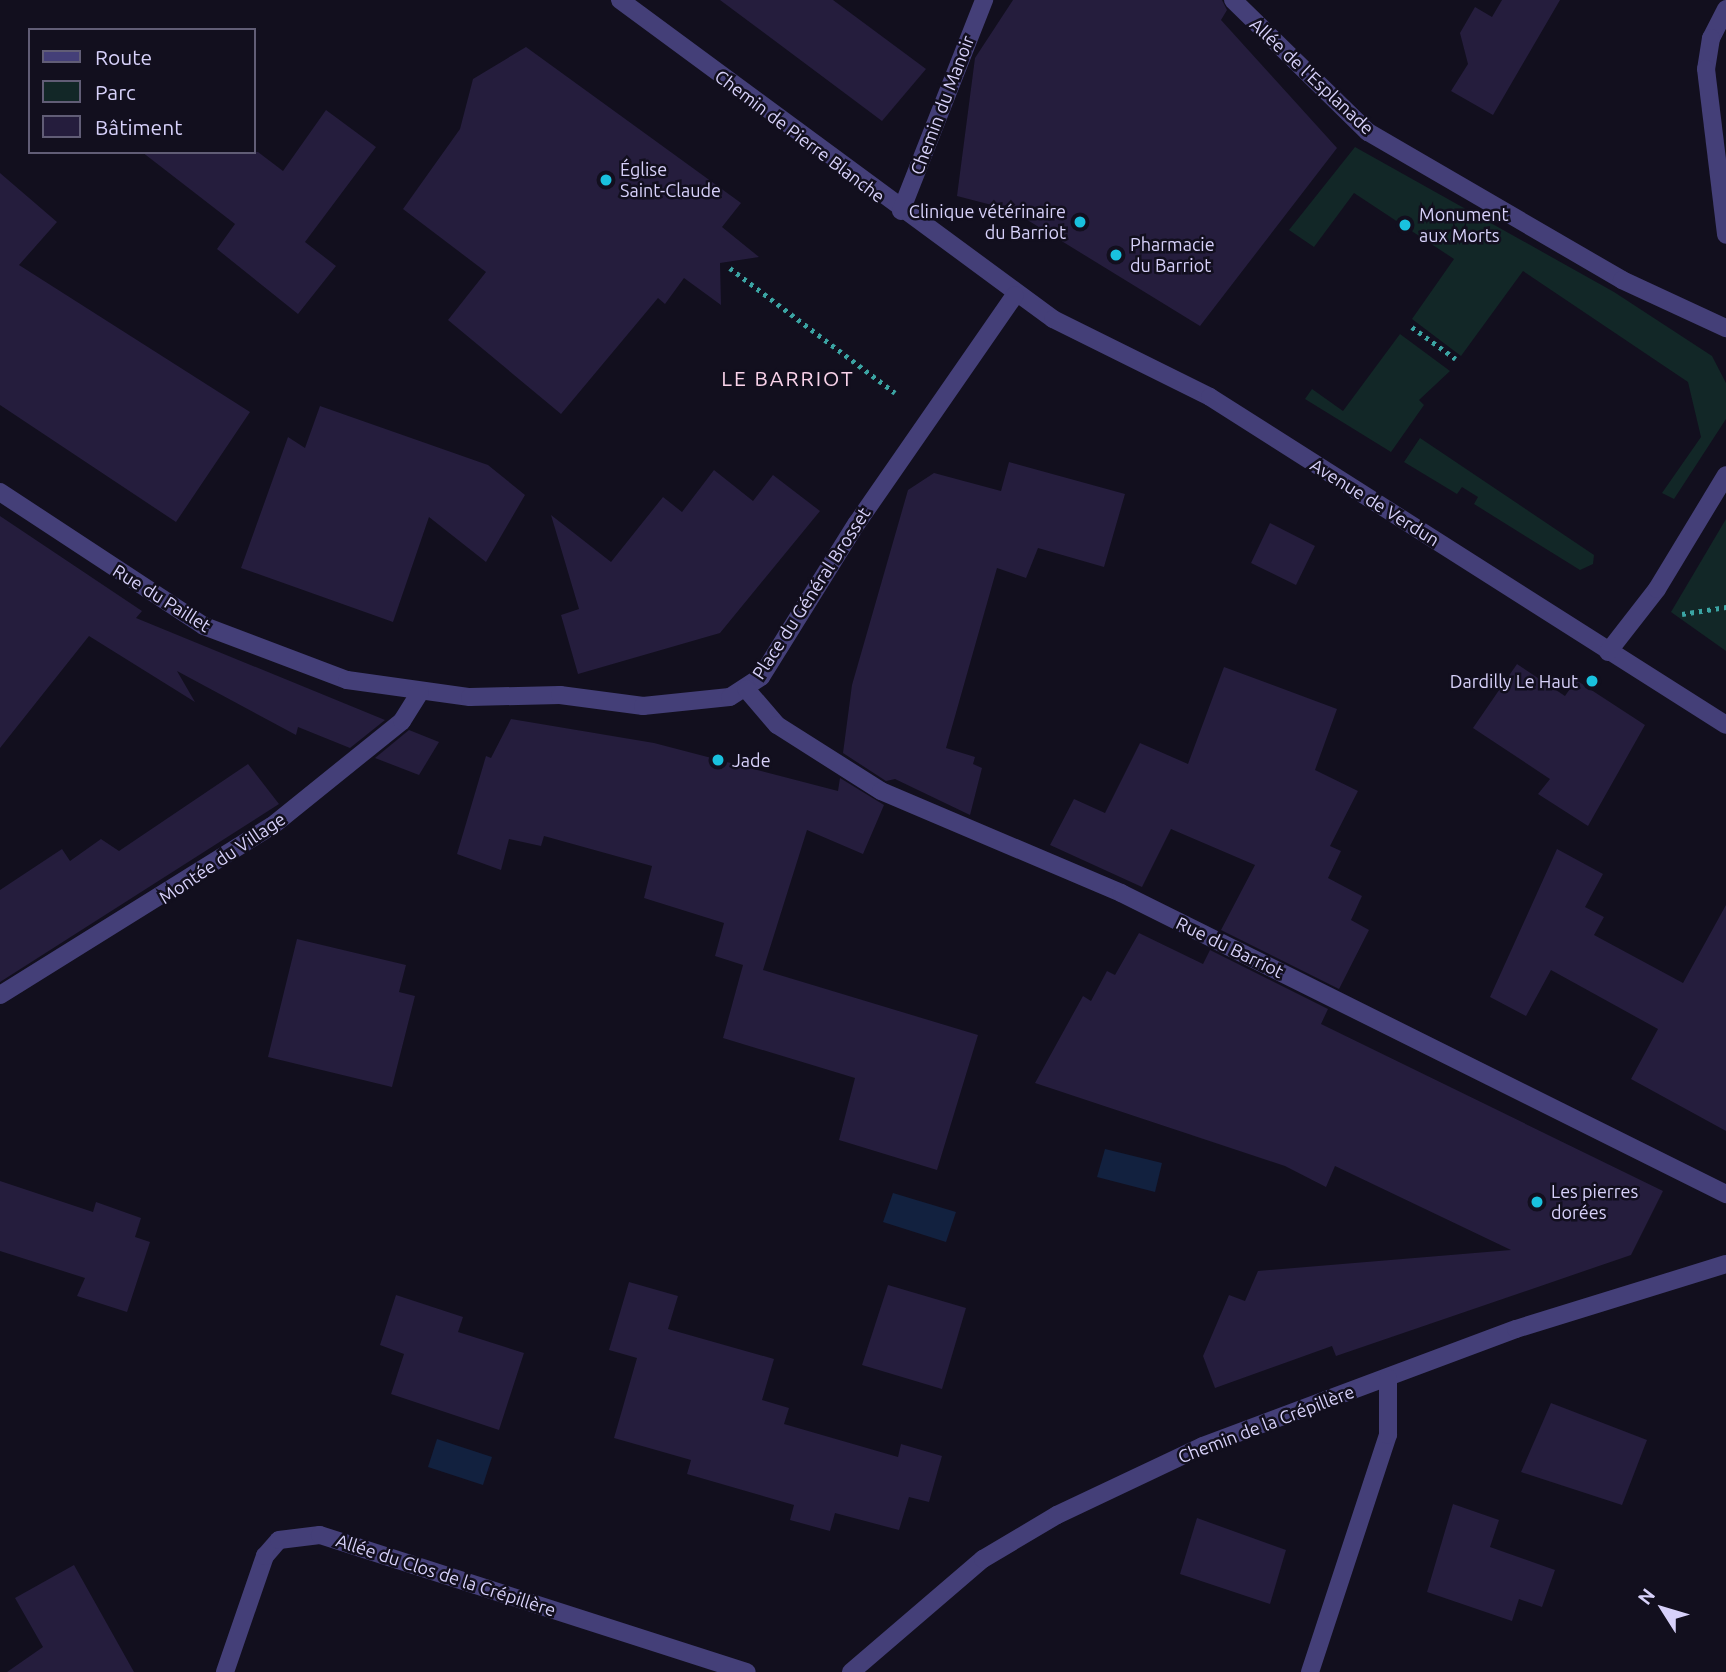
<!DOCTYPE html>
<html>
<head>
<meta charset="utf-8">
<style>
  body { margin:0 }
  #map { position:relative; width:1726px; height:1672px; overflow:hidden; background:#120f1e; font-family:Ubuntu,sans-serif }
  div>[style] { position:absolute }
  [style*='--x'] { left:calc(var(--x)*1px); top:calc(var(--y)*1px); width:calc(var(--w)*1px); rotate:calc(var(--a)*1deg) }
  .green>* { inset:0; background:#122727 }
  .water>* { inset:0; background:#12213f }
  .building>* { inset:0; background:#251d3d }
  .path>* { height:4.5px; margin-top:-2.25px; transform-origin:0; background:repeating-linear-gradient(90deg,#3ba4a3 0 3.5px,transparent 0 8.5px) }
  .minor>* { height:18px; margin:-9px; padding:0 9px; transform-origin:9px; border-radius:9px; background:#443f78 }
  .dots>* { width:19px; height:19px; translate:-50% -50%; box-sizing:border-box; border:4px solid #120f1e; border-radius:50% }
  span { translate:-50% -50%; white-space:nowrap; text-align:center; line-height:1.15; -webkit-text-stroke:5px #120f1e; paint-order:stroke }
  .street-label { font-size:18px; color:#d7d1fa }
  .poi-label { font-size:18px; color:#d7d1fa }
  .left { translate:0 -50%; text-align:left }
  .right { translate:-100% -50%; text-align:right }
  .quarter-label { font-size:21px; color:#fad3ea; letter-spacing:2px }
  .legend { position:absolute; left:28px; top:28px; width:228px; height:126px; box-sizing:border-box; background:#120f1e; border:2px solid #615d76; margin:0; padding:9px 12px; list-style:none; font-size:21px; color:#d7d1fa }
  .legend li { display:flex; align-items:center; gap:14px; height:35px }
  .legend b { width:35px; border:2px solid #615d76 }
  .north { position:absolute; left:1628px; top:1574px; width:70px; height:70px; -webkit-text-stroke:5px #120f1e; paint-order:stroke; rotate:307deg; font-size:19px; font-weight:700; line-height:28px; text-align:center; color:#d7d1fa }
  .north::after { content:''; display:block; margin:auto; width:24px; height:32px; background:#d7d1fa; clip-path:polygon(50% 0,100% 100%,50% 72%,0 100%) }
</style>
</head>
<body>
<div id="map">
  <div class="green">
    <div style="clip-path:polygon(1355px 147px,1614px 292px,1712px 356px,1726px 383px,1726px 419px,1674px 499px,1662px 493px,1701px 437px,1688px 382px,1523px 271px,1461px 356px,1412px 319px,1454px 259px,1354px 193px,1314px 247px,1289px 230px)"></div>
    <div style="clip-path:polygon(1400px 334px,1450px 371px,1419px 400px,1424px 405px,1391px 452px,1305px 399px,1312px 389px,1343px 411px)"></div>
    <div style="clip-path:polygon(1420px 438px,1594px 555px,1593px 564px,1580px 570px,1474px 504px,1478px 497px,1462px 487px,1457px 494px,1404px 462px)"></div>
    <div style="clip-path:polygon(1726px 519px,1726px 651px,1671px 612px)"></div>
  </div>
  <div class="water">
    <div style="clip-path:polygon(1105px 1149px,1162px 1163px,1155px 1192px,1097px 1177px)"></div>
    <div style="clip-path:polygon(893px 1193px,956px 1212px,946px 1242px,883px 1222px)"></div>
    <div style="clip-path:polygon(437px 1439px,492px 1457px,483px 1485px,428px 1467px)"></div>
  </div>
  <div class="building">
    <div style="clip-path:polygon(720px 0,833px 0,926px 69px,882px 121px)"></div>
    <div style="clip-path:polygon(1013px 0,1222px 0,1227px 10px,1221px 20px,1337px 148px,1200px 326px,1011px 210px,957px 196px,975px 58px)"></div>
    <div style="clip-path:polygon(1502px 0,1560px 0,1493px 115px,1451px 91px,1468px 64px,1460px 33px,1475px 7px,1492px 17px)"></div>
    <div style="clip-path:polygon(526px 47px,741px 203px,722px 227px,759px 257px,720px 263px,721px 305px,684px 278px,665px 304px,658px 298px,561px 414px,448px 320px,486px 272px,403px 209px,460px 129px,473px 79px)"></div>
    <div style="clip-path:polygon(326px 110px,376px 147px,305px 242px,336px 266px,298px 314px,217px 249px,235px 224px,142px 152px,258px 152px,283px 171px)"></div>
    <div style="clip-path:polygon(0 173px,57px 222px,19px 265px,250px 412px,176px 522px,0 405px)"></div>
    <div style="clip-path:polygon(320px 406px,488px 465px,525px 495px,486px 562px,429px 517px,393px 622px,241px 568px,288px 437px,305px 448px)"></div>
    <div style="clip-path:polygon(1009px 462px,1125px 494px,1104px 567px,1038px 548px,1026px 578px,997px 568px,946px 748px,975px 757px,973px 764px,982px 768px,970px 815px,895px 779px,886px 781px,843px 753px,852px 685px,908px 490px,934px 473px,1001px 491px)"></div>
    <div style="clip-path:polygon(714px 470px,753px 501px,773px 475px,820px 511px,720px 633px,578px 674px,561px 615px,579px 609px,551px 515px,611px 562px,663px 497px,682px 512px)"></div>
    <div style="clip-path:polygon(0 516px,142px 611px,136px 618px,385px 720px,350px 748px,298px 727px,296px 735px,177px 671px,195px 702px,89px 636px,0 748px)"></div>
    <div style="clip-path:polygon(1270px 523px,1315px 546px,1296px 585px,1251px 563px)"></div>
    <div style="clip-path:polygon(1517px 664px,1565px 696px,1576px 680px,1645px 725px,1588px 826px,1538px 794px,1550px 779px,1473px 728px)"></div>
    <div style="clip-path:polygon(1224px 667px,1337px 709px,1315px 770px,1358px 791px,1330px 846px,1341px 851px,1328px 878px,1362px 896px,1351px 920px,1369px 930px,1339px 989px,1221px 930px,1255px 865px,1171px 829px,1142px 887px,1050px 845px,1074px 799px,1105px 813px,1140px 743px,1188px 764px)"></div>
    <div style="clip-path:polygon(511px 719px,654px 743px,838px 791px,840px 778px,884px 805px,863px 854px,807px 830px,763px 970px,978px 1035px,937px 1170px,839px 1140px,855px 1078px,723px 1038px,743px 965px,715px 956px,724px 923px,644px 898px,652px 866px,544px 836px,541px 846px,509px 839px,501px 870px,457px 854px,486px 756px,491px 758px)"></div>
    <div style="clip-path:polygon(409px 730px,439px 742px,419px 775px,375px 758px)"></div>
    <div style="clip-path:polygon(248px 764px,279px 804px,0 982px,0 890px,62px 849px,70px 861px,101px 839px,119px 851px)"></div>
    <div style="clip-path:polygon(1557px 849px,1603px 874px,1585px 907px,1604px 917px,1594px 935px,1683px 983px,1726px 905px,1726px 1131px,1631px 1079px,1658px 1029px,1551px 970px,1526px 1016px,1490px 997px)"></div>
    <div style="clip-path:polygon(1139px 933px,1203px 964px,1210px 950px,1328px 1009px,1321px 1024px,1663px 1191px,1631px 1255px,1336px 1356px,1332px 1346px,1215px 1388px,1203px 1356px,1229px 1295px,1245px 1301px,1258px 1271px,1511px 1250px,1335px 1166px,1326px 1187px,1285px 1166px,1035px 1083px,1083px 996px,1091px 1001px,1107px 971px,1115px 975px)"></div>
    <div style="clip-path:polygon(297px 939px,406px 965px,399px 992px,415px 996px,392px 1087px,268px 1057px)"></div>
    <div style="clip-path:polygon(0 1181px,93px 1212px,96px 1202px,141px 1218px,135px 1237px,150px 1242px,127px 1312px,77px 1296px,85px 1278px,0 1251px)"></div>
    <div style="clip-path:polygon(629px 1282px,678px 1296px,668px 1329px,774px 1359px,762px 1400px,789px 1408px,784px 1424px,898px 1457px,901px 1444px,942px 1456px,929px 1502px,909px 1497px,899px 1530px,835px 1513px,830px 1531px,790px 1520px,794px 1505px,687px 1474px,691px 1460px,614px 1438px,637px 1358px,609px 1350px)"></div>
    <div style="clip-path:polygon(888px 1285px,966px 1308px,942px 1389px,862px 1365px)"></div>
    <div style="clip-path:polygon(396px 1295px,463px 1317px,458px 1332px,524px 1353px,499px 1430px,391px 1394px,404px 1354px,380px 1345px)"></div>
    <div style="clip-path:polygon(1551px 1403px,1647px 1440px,1622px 1505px,1521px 1472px)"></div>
    <div style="clip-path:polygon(1453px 1504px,1499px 1520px,1490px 1547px,1555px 1570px,1542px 1607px,1519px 1599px,1512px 1621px,1427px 1592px)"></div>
    <div style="clip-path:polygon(1197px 1518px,1286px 1550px,1270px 1604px,1180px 1574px)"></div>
    <div style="clip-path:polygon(74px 1565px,134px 1672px,7px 1672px,43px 1647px,15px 1598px)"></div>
  </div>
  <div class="path">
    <div style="--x:730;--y:268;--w:207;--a:37.1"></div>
    <div style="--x:1412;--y:327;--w:54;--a:36"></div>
    <div style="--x:1682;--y:614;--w:45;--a:-9"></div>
  </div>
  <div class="minor">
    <div style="--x:620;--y:0;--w:538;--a:36.38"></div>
    <div style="--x:1053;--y:319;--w:175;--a:26.4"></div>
    <div style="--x:1210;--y:397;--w:611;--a:32.44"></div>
    <div style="--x:1233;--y:0;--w:189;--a:44.4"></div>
    <div style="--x:1368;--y:132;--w:294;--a:30.2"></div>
    <div style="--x:1622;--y:280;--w:115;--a:24.8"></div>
    <div style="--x:1726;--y:9;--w:33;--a:117"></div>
    <div style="--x:1711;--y:38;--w:31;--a:99"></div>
    <div style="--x:1706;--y:69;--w:167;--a:83.1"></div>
    <div style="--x:901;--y:211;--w:227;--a:-68.5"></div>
    <div style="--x:0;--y:492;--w:244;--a:33.3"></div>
    <div style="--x:204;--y:626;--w:153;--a:20.7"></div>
    <div style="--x:347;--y:680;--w:124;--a:7.9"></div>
    <div style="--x:470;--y:697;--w:90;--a:-1.3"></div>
    <div style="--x:560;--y:695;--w:84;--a:7.5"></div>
    <div style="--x:643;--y:706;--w:87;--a:-5.9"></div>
    <div style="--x:730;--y:697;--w:37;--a:-33"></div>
    <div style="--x:761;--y:677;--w:181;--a:-58.1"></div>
    <div style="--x:857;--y:523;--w:277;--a:-55.3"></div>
    <div style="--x:1608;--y:652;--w:80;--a:-52.1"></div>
    <div style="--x:1657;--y:589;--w:133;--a:-58.8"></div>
    <div style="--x:746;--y:689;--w:48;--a:49.3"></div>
    <div style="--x:777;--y:725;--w:123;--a:32.4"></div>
    <div style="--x:881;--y:791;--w:261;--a:23"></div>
    <div style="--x:1121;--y:893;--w:676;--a:26.45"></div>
    <div style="--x:0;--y:995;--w:320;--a:-31.9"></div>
    <div style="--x:272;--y:826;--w:167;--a:-38.9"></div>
    <div style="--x:402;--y:721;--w:34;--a:-58"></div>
    <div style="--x:225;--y:1672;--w:123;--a:-71"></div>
    <div style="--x:265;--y:1556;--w:21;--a:-49"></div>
    <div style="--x:279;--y:1540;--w:41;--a:-7"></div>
    <div style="--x:320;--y:1535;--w:448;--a:17.8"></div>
    <div style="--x:851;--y:1672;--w:174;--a:-40.6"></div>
    <div style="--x:983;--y:1559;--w:86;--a:-30.7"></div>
    <div style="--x:1057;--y:1515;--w:161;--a:-25.3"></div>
    <div style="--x:1203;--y:1446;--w:334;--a:-20.5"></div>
    <div style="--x:1516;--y:1329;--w:220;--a:-17.2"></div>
    <div style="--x:1310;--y:1672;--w:250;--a:-71.8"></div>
    <div style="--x:1388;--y:1435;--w:57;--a:-90"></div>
  </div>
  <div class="dots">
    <div style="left:606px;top:180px;background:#19c1de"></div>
    <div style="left:1080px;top:222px;background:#19c1de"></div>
    <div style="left:1405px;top:225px;background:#19c1de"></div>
    <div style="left:1116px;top:255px;background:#19c1de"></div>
    <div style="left:1592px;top:681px;background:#19c1de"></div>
    <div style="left:718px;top:760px;background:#19c1de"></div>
    <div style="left:1537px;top:1202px;background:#19c1de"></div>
  </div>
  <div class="street-label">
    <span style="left:1312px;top:76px;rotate:43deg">Allée de l'Esplanade</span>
    <span style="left:942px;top:105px;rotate:-69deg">Chemin du Manoir</span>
    <span style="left:800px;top:136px;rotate:37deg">Chemin de Pierre Blanche</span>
    <span style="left:1375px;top:502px;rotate:32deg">Avenue de Verdun</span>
    <span style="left:811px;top:593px;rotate:-57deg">Place du Général Brosset</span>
    <span style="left:162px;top:598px;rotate:32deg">Rue du Paillet</span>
    <span style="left:222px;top:858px;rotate:-34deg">Montée du Village</span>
    <span style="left:1230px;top:947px;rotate:26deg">Rue du Barriot</span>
    <span style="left:1266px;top:1424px;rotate:-21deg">Chemin de la Crépillère</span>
    <span style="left:446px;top:1575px;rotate:18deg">Allée du Clos de la Crépillère</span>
  </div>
  <div class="poi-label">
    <span class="left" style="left:620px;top:180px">Église<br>Saint-Claude</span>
    <span class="right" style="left:1066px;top:222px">Clinique vétérinaire<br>du Barriot</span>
    <span class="left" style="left:1419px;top:225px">Monument<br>aux Morts</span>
    <span class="left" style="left:1130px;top:255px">Pharmacie<br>du Barriot</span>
    <span class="right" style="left:1578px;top:681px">Dardilly Le Haut</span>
    <span class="left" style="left:732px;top:760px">Jade</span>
    <span class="left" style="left:1551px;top:1202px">Les pierres<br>dorées</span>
  </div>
  <div class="quarter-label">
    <span style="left:788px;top:378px">LE BARRIOT</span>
  </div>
  <ul class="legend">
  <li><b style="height:9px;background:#443f78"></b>Route</li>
  <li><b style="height:19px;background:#122727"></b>Parc</li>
  <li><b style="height:19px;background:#251d3d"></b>Bâtiment</li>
  </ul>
  <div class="north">N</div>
</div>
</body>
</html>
